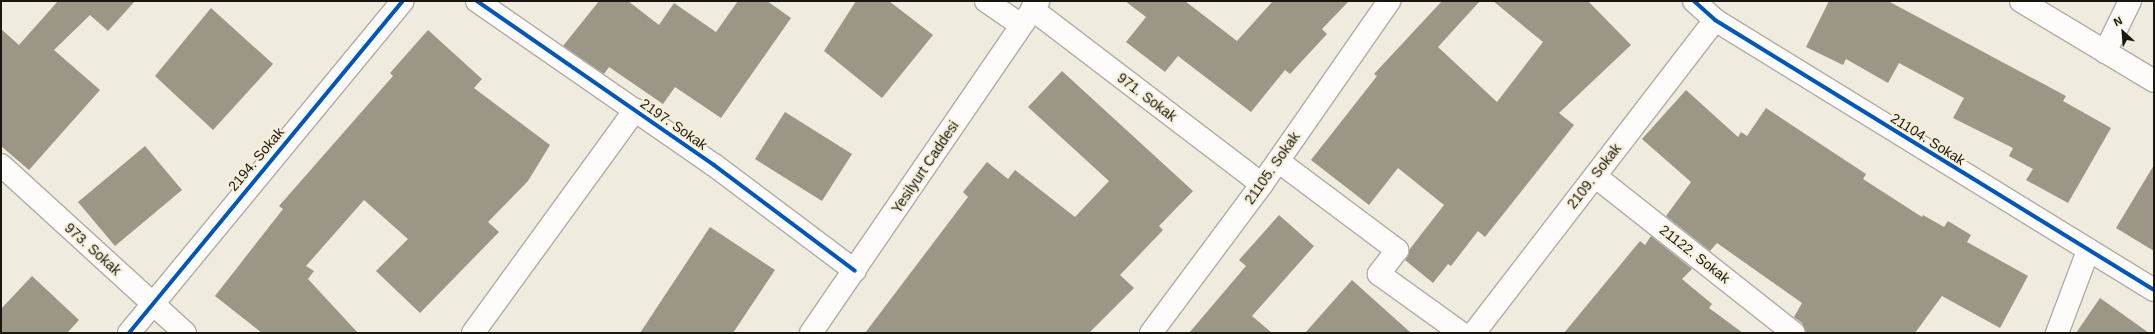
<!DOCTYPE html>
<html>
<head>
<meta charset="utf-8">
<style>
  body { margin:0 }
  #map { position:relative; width:2155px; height:334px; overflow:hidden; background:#f0ebdf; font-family:Arial,sans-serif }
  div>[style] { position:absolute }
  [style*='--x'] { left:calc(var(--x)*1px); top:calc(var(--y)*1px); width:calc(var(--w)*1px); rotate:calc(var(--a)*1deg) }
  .building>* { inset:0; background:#9c9686 }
  .roads { filter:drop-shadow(1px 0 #b0ada4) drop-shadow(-1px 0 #b0ada4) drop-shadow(0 1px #b0ada4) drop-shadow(0 -1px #b0ada4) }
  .street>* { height:22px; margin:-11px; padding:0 11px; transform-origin:11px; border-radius:11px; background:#fdfcfa }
  .secondary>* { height:22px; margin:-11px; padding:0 11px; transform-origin:11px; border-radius:11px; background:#fdfcfa }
  .cycleway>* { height:4px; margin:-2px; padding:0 2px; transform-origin:2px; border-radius:2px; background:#0057b8 }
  span { translate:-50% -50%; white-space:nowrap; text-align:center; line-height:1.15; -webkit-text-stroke:4px #f6eed9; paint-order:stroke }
  .street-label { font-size:14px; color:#18160e }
  .frame { position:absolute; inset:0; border:2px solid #18160e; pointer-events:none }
  .north { position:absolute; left:2103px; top:12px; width:40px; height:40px; -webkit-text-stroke:3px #f6eed9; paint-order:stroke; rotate:334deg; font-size:11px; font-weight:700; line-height:16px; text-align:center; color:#18160e }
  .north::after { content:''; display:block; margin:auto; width:14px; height:18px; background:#18160e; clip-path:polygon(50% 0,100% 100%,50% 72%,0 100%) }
</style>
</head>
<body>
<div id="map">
  <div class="building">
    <div style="clip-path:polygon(58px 1px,135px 1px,108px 31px,90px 15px,54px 50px,100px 90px,29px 170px,1px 146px,1px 29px,19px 45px)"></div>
    <div style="clip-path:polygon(599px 1px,628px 1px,659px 25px,674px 3px,716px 32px,738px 1px,767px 1px,791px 18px,721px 118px,675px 87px,663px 104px,609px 67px,604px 74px,563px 46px)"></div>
    <div style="clip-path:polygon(856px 1px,889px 1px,933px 35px,882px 98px,824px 51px)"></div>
    <div style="clip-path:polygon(1125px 1px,1185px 1px,1237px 41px,1273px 1px,1349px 1px,1322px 29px,1327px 34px,1290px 74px,1285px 70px,1251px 112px,1178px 56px,1165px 72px,1126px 42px,1146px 17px)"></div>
    <div style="clip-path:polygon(1442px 1px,1480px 1px,1438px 47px,1497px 102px,1543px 42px,1493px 1px,1588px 1px,1631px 45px,1559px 113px,1574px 125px,1485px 237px,1478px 231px,1451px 266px,1448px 264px,1433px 283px,1405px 260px,1409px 250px,1444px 205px,1398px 168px,1369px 205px,1311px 160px,1377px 76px,1374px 74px)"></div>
    <div style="clip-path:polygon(1829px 1px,1888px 1px,2066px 96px,2063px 101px,2111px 128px,2068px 203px,2026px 180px,2033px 169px,2009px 156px,2013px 148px,1953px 118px,1964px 98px,1899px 63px,1888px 83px,1846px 59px,1843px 65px,1806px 47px)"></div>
    <div style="clip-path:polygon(211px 8px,273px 64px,213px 130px,155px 76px)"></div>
    <div style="clip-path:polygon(428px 30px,482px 79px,474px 88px,550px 145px,528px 181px,488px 222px,499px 232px,420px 313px,376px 271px,408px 239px,364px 200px,306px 266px,314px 271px,308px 279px,358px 333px,262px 333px,215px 296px,283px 209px,279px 206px,393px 76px,390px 73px)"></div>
    <div style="clip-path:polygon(1062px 71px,1193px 191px,1159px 226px,1163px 230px,1120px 275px,1134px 288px,1089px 333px,865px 333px,968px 197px,963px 192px,987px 162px,1008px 179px,1015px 170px,1075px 217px,1109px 181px,1028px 107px)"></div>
    <div style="clip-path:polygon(1686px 90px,1738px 137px,1741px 132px,1747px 136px,1766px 108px,1866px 174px,1863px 179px,1922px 217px,1923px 215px,1944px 227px,1948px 221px,1971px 235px,1967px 242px,2028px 276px,2000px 328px,1942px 296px,1915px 333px,1806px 333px,1802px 323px,1794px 317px,1802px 303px,1717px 243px,1710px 251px,1666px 216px,1691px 182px,1642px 139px)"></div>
    <div style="clip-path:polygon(785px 112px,852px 154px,822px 201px,755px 159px)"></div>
    <div style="clip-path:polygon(145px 146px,182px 190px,115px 246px,78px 202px)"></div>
    <div style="clip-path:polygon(2154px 165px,2154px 251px,2116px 228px)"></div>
    <div style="clip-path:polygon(1279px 215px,1314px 246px,1252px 316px,1272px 333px,1189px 333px,1246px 266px,1239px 260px)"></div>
    <div style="clip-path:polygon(710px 227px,775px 270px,733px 333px,640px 333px)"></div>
    <div style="clip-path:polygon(1651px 236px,1692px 269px,1682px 279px,1712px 304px,1709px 308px,1743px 333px,1564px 333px,1640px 241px,1645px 245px)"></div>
    <div style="clip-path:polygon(32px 276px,79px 320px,67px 333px,1px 333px,1px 309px)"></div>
    <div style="clip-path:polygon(1352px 280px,1411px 333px,1305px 333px)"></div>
    <div style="clip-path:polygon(2100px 298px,2149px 333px,2076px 333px)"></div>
  </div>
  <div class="roads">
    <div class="street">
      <div style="--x:477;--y:1;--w:288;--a:34.7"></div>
      <div style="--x:714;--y:165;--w:176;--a:36.9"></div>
      <div style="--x:986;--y:1;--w:42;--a:34.4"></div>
      <div style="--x:1694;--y:1;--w:28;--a:42"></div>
      <div style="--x:1715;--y:20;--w:515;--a:31.59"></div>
      <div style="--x:2021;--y:1;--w:155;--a:31"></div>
      <div style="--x:1032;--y:9;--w:289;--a:37.3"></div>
      <div style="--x:2105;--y:52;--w:57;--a:-63.9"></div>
      <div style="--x:1278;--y:161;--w:149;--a:36.8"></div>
      <div style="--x:1397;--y:250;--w:30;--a:127"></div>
      <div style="--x:1379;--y:274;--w:101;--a:35.7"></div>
      <div style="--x:1;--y:165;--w:249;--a:42.4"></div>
      <div style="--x:1595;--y:176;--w:253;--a:38.3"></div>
      <div style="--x:129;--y:333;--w:430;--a:-50.5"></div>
      <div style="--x:473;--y:333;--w:276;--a:-54"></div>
      <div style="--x:1151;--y:333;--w:186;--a:-53.3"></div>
      <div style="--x:1262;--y:184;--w:223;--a:-55.2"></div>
      <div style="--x:1474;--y:333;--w:395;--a:-52.4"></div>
      <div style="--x:2057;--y:333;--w:88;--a:-69.3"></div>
    </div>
    <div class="secondary">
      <div style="--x:811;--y:333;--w:402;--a:-55.6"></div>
    </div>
  </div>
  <div class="cycleway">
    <div style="--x:477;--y:1;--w:288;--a:34.7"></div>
    <div style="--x:714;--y:165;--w:176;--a:36.9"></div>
    <div style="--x:1694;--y:1;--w:28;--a:42"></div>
    <div style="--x:1715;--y:20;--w:515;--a:31.59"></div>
    <div style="--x:129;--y:333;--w:430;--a:-50.5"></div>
  </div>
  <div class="street-label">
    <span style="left:1147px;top:97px;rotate:37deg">971. Sokak</span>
    <span style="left:674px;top:124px;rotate:35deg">2197. Sokak</span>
    <span style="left:1928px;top:139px;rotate:32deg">21104. Sokak</span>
    <span style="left:256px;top:159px;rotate:-50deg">2194. Sokak</span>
    <span style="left:925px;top:167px;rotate:-56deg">Yesilyurt Caddesi</span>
    <span style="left:1272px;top:168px;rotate:-55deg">21105. Sokak</span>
    <span style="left:1594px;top:176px;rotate:-52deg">2109. Sokak</span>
    <span style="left:93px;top:249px;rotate:42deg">973. Sokak</span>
    <span style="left:1695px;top:254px;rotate:38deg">21122. Sokak</span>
  </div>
  <div class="frame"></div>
  <div class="north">N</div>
</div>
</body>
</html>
